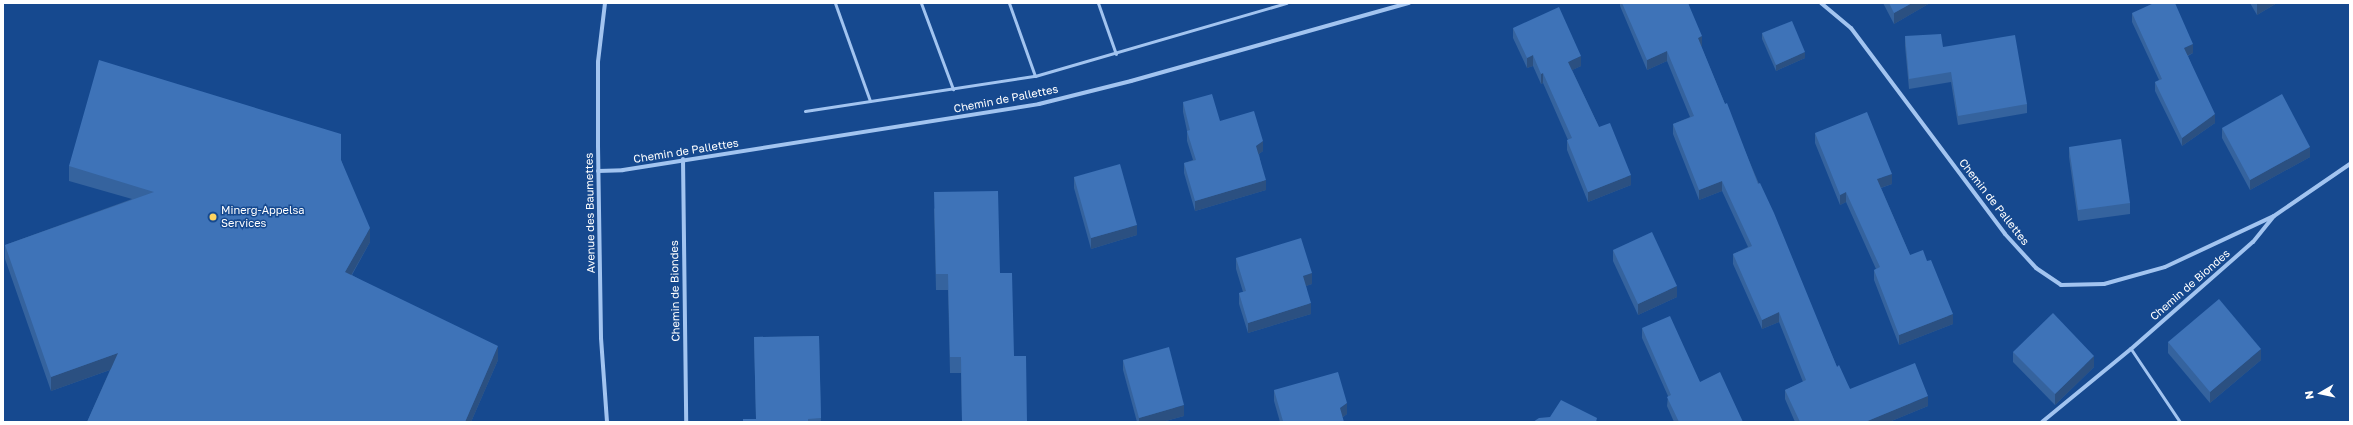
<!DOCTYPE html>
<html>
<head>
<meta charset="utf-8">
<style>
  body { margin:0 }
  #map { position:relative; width:2353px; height:425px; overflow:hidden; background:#16498f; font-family:"Golos Text",sans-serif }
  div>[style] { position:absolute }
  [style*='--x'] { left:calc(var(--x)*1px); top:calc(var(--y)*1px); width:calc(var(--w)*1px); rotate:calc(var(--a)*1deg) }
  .lane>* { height:3px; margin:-1.5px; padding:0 1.5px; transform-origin:1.5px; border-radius:1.5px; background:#a2c4f0 }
  .street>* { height:4px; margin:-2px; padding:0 2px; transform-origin:2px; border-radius:2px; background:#a2c4f0 }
  .wall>* { inset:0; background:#35639e }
  .shaded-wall>* { inset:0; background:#2b5081 }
  .building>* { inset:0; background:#3e73b8 }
  .dots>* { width:11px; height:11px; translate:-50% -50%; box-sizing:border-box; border:2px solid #16498f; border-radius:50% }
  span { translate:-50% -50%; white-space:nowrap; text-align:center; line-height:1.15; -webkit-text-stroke:3px #16498f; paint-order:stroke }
  .street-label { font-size:11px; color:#fff }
  .poi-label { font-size:11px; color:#fff }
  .left { translate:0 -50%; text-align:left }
  .frame { position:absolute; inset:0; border:4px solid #fff; pointer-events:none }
  .north { position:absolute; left:2301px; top:373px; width:40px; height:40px; -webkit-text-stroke:3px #16498f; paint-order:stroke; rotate:261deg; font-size:11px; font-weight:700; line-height:16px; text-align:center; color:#fff }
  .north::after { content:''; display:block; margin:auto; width:14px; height:18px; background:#fff; clip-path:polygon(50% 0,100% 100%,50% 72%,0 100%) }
</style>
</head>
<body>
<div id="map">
  <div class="lane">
    <div style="--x:835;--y:3;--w:104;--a:70.3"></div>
    <div style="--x:921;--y:3;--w:92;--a:69.6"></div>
    <div style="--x:1009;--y:3;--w:77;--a:70.4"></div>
    <div style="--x:1098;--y:3;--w:54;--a:70.6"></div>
    <div style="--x:805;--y:111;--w:233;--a:-8.7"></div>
    <div style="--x:1035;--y:76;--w:262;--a:-16.2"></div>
    <div style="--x:2131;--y:349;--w:88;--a:56.1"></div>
  </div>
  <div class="street">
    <div style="--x:605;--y:3;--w:59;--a:96.8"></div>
    <div style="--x:598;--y:62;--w:84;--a:90"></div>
    <div style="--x:598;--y:146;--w:192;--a:89.1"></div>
    <div style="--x:601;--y:338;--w:84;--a:85.9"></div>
    <div style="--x:1821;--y:3;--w:39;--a:40"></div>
    <div style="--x:1851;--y:28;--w:257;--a:53.2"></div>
    <div style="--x:2005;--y:234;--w:46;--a:47.6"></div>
    <div style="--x:2036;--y:268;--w:30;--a:34"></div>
    <div style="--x:2061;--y:285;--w:43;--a:-1.3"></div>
    <div style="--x:2104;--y:284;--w:63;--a:-15.6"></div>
    <div style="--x:2165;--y:267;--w:120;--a:-25.1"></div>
    <div style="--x:683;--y:159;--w:263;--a:89.3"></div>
    <div style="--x:598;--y:171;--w:25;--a:-2"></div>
    <div style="--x:623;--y:170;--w:421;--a:-9"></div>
    <div style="--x:1039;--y:104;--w:95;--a:-14"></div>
    <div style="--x:1131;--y:81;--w:289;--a:-15.7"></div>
    <div style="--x:2042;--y:422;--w:115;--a:-39.4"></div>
    <div style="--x:2131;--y:349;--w:162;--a:-41.3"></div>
    <div style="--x:2253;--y:242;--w:33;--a:-51"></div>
    <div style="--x:2274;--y:216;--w:92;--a:-34.4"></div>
  </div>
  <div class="wall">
    <div style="clip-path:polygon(1620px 3px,1688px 3px,1702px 46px,1701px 46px,1725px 104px,1837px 367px,1850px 389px,1928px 406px,1889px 422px,1795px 422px,1785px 399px,1785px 390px,1803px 382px,1779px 322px,1762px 329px,1733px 264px,1733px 254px,1748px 247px,1722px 191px,1699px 200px,1673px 134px,1673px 124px,1690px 117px,1667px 61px,1647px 70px,1620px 6px)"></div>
    <div style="clip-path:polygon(1883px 3px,1930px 3px,1894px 24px)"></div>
    <div style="clip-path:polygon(2250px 3px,2277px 3px,2257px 15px)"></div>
    <div style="clip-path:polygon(2132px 13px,2193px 53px,2188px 56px,2215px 123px,2182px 146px,2155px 91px,2155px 82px,2159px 80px,2132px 22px)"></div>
    <div style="clip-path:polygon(1513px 28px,1581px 66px,1572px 70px,1599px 127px,1631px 185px,1588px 202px,1567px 150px,1567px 140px,1568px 140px,1543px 83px,1541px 84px,1533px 66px,1527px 68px,1513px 38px)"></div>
    <div style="clip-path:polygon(1762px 33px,1805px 58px,1776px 71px,1762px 39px)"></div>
    <div style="clip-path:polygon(1905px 36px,1943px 47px,2027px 104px,2027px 113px,1958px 125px,1951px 82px,1909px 89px,1905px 46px)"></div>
    <div style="clip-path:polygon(1183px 102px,1220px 121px,1263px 151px,1259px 154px,1266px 190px,1195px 211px,1184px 173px,1184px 163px,1193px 160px,1187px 141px,1187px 131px,1183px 112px)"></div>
    <div style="clip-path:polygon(2222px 128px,2310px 157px,2250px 190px,2222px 138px)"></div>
    <div style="clip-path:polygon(1815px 133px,1892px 184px,1881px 188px,1910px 255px,1953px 324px,1899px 345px,1874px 280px,1874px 270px,1876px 269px,1846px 202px,1840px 205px,1815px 143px)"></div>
    <div style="clip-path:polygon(2069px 147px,2130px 203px,2130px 214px,2078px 221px,2069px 157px)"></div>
    <div style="clip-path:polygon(341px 160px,370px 242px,352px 275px,498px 360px,471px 422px,87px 422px,110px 370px,51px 391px,5px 259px,5px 245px,132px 199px,69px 181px,69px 166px)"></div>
    <div style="clip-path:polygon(1074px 177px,1137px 235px,1091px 249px,1074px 188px)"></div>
    <div style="clip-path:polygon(934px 208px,1000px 273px,1014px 356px,1027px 422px,962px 422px,961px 373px,950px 373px,948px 290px,936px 290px)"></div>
    <div style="clip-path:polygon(1613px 250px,1677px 297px,1638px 315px,1613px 261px)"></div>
    <div style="clip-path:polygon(1236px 258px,1312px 284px,1306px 286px,1311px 314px,1248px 333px,1239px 304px,1239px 293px,1243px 292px,1236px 269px)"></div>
    <div style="clip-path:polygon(1642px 328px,1743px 422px,1674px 422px,1667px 406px,1668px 396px,1642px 338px)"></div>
    <div style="clip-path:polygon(819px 336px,821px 422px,743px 422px,756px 419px,754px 337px)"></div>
    <div style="clip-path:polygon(2168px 342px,2261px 360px,2210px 403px,2168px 353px)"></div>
    <div style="clip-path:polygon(2013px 352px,2094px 367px,2055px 405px,2013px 362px)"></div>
    <div style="clip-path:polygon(1123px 360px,1184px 416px,1162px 422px,1137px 422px,1123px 370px)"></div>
    <div style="clip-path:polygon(1274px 390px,1347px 414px,1343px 417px,1280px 422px,1274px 401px)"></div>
  </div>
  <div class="shaded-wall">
    <div style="clip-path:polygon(1912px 3px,1930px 3px,1894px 24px,1894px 13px)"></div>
    <div style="clip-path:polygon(2259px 3px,2277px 3px,2257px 15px,2257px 4px)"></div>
    <div style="clip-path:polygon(1702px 36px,1702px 46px,1698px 48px,1698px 38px)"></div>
    <div style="clip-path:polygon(2193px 44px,2193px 53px,2184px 57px,2184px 48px)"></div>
    <div style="clip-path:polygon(1667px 51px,1667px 61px,1647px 70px,1647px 60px)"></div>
    <div style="clip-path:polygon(1805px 52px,1805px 58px,1776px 71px,1776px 65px)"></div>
    <div style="clip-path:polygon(1533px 55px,1533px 66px,1527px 68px,1527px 58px)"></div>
    <div style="clip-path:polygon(1581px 56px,1581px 66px,1568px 72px,1568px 62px)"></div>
    <div style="clip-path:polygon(1543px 73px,1543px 83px,1541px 84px,1541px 74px)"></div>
    <div style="clip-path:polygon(2215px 114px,2215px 123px,2182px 146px,2182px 138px)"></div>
    <div style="clip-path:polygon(1263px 141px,1263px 151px,1256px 156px,1256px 146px)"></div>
    <div style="clip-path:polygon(2310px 147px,2310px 157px,2250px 190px,2250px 180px)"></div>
    <div style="clip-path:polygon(1892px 174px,1892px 184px,1877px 189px,1877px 179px)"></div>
    <div style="clip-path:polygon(1631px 175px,1631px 185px,1588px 202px,1588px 192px)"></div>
    <div style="clip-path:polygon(1266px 180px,1266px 190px,1195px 211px,1195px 201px)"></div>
    <div style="clip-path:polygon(1722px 181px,1722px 191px,1699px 200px,1699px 190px)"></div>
    <div style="clip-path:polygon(1846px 192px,1846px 202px,1840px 205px,1840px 195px)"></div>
    <div style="clip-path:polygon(1137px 225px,1137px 235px,1091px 249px,1091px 238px)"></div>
    <div style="clip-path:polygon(370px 228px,370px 242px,345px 286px,345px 272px)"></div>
    <div style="clip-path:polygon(1312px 273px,1312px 284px,1303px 287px,1303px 276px)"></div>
    <div style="clip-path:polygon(1677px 286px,1677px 297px,1638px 315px,1638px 304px)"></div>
    <div style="clip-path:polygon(1311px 303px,1311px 314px,1248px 333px,1248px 323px)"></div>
    <div style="clip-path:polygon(1779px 312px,1779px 322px,1762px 329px,1762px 320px)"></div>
    <div style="clip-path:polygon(1953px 314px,1953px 324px,1899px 345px,1899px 335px)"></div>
    <div style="clip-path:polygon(498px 346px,498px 360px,471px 422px,465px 422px)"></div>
    <div style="clip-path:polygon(2261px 349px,2261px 360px,2210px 403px,2210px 392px)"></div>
    <div style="clip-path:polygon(118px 353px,118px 367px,51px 391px,51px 377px)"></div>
    <div style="clip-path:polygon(2094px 356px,2094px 367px,2055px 405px,2055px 394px)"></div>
    <div style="clip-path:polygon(1928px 396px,1928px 406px,1889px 422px,1865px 422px)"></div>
    <div style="clip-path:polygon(1347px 403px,1347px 414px,1340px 419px,1340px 408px)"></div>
    <div style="clip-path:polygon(1184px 405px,1184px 416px,1162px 422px,1139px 422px,1139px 418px)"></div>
  </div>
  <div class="building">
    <div style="clip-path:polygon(1622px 3px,1688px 3px,1702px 36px,1698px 38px,1725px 104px,1727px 103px,1758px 184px,1760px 183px,1774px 213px,1837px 367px,1839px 365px,1850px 389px,1915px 363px,1928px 396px,1865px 422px,1800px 422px,1785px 390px,1806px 380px,1779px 312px,1762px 320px,1733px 254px,1752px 246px,1722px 181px,1699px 190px,1673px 124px,1694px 116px,1667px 51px,1647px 60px)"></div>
    <div style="clip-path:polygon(1889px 3px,1912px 3px,1894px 13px)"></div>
    <div style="clip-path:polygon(2154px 3px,2175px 3px,2193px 44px,2184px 48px,2215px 114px,2182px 138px,2155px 82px,2162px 79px,2132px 13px)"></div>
    <div style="clip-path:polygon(1559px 7px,1581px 56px,1568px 62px,1599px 127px,1610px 123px,1631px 175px,1588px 192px,1567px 140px,1572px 138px,1543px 73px,1541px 74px,1533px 55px,1527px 58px,1513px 28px)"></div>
    <div style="clip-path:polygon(1792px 21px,1805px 52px,1776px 65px,1762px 33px)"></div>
    <div style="clip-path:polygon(1941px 34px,1943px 47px,2015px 35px,2027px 104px,1958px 116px,1951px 72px,1909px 79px,1905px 36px)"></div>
    <div style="clip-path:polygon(99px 60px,341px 134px,341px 160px,370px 228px,345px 272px,498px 346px,465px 422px,87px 422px,118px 353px,51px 377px,5px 245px,154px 192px,69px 166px)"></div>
    <div style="clip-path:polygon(1212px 94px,1220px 121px,1254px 111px,1263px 141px,1256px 146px,1266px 180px,1195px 201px,1184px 163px,1196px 160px,1187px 131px,1190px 130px,1183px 102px)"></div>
    <div style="clip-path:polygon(2282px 94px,2310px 147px,2250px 180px,2222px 128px)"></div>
    <div style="clip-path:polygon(1867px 112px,1892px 174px,1877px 179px,1910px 255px,1923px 250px,1927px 261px,1931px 260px,1953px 314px,1899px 335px,1874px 270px,1880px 267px,1846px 192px,1840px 195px,1815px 133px)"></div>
    <div style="clip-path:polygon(2121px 139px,2130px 203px,2078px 210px,2069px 147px)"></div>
    <div style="clip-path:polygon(1120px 164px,1137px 225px,1091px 238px,1074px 177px)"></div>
    <div style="clip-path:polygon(998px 191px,1000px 273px,1012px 273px,1014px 356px,1026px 356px,1027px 422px,962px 422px,961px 357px,950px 357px,948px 274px,936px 274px,934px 192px)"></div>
    <div style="clip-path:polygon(1652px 232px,1677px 286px,1638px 304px,1613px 250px)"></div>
    <div style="clip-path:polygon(1301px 238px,1312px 273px,1303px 276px,1311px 303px,1248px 323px,1239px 293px,1246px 291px,1236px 258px)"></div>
    <div style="clip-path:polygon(2219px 299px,2261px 349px,2210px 392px,2168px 342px)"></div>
    <div style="clip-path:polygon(2053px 313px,2094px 356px,2055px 394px,2013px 352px)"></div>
    <div style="clip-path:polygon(1670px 316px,1700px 382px,1720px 372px,1743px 422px,1679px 422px,1667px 397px,1671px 395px,1642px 328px)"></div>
    <div style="clip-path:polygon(819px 336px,821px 418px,808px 419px,808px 422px,743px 422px,743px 419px,756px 419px,754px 337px)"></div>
    <div style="clip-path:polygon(1169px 347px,1184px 405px,1139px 418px,1123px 360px)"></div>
    <div style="clip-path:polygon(1338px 372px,1347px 403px,1340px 408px,1344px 422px,1281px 422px,1283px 421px,1274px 390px)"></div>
    <div style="clip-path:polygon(1561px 400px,1597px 418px,1596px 422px,1533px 422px,1539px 418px,1550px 417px)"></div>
  </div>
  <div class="dots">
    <div style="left:213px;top:217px;background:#ffd461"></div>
  </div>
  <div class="street-label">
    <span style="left:1006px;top:99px;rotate:-11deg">Chemin de Pallettes</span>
    <span style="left:686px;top:151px;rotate:-9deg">Chemin de Pallettes</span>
    <span style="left:1994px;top:202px;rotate:52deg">Chemin de Pallettes</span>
    <span style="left:590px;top:213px;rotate:-91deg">Avenue des Baumettes</span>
    <span style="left:2190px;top:285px;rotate:-41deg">Chemin de Biondes</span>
    <span style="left:675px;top:291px;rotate:-91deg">Chemin de Biondes</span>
  </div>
  <div class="poi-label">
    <span class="left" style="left:221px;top:217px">Minerg-Appelsa<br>Services</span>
  </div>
  <div class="frame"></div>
  <div class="north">N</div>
</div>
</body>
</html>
